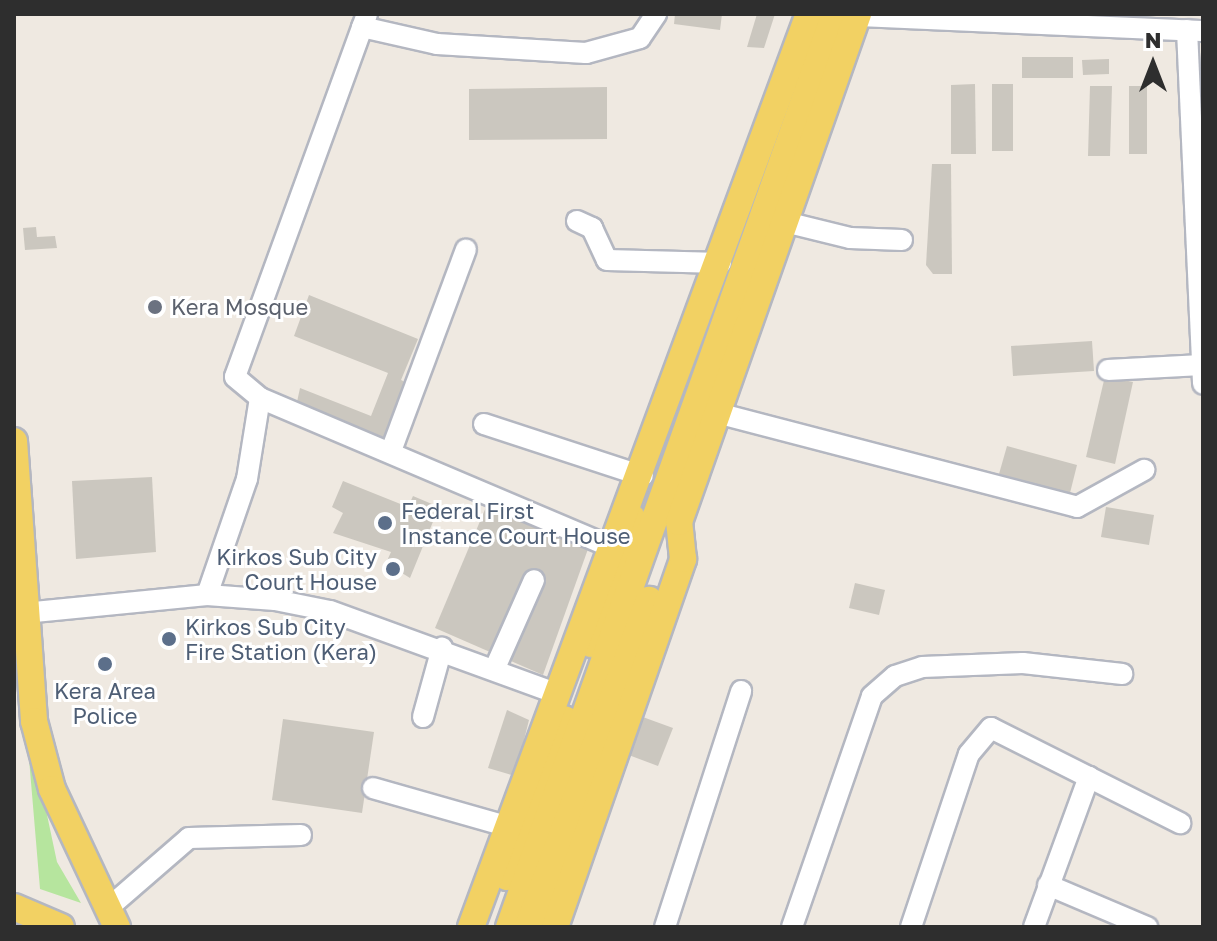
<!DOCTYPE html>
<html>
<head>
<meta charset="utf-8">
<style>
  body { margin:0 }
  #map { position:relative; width:1217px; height:941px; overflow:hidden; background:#efe9e1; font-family:"Golos Text",sans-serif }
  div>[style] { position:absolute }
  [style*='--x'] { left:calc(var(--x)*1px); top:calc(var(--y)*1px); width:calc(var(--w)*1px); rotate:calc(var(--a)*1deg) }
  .green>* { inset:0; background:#b6e59e }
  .building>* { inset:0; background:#cbc7bf }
  .roads { filter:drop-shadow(2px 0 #b4b7c1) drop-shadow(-2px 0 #b4b7c1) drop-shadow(0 2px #b4b7c1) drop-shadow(0 -2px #b4b7c1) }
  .minor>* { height:20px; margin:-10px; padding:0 10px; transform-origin:10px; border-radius:10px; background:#fff }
  .major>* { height:26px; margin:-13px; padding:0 13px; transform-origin:13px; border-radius:13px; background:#f2d163 }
  .dots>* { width:22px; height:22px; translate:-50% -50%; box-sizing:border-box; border:4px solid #fff; border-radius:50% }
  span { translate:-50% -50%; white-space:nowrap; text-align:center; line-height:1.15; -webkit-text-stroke:6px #fff; paint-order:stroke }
  .worship-label { font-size:22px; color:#5b616d }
  .left { translate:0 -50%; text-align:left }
  .service-label { font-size:22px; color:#4e5e75 }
  .right { translate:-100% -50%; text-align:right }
  .frame { position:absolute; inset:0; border:16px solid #2e2e2e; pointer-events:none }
  .north { position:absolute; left:1113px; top:24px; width:80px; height:80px; -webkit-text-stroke:6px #fff; paint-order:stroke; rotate:0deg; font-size:22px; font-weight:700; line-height:32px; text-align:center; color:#2e2e2e }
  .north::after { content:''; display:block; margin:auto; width:28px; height:36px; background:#2e2e2e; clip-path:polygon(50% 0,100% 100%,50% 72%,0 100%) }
</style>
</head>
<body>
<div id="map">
  <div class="green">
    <div style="clip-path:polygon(25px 711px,57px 862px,81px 903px,40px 889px)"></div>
  </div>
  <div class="building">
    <div style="clip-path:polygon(675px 14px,722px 14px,720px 30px,674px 24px)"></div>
    <div style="clip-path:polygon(757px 14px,775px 14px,764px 48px,747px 47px)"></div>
    <div style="clip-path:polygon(1022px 57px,1073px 57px,1073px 78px,1022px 78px)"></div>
    <div style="clip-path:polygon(1109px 59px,1109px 74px,1083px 75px,1082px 60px)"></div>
    <div style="clip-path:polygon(975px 84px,976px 154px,951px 154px,951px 85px)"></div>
    <div style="clip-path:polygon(992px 84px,1013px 84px,1013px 151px,992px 151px)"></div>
    <div style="clip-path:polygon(1090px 86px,1112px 86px,1110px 156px,1088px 156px)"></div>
    <div style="clip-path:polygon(1129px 86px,1147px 86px,1147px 154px,1129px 154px)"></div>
    <div style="clip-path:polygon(607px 87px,607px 139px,469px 140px,469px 89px)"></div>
    <div style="clip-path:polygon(932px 164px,951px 164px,952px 274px,933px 274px,926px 265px)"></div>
    <div style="clip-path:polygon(36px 227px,37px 237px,55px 236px,57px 248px,25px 250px,23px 228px)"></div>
    <div style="clip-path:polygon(309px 295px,418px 339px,401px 380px,413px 386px,391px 442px,297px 402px,300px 388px,371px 416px,388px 373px,294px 336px)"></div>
    <div style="clip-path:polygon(1092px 341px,1094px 371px,1013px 376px,1011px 346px)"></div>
    <div style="clip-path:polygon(1105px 376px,1133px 382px,1115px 464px,1086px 457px)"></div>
    <div style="clip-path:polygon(1007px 446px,1077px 465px,1070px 493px,999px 474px)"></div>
    <div style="clip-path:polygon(152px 477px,156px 552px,76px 559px,72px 481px)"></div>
    <div style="clip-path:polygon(343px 481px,408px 507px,413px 496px,439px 507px,410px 578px,386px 563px,391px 552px,333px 533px,343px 513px,332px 507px)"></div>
    <div style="clip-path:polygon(486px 507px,588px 549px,543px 675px,435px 628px)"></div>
    <div style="clip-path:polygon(1106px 507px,1154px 515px,1149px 545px,1101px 537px)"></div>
    <div style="clip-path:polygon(855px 583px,885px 590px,879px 615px,849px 608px)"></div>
    <div style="clip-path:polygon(507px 710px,529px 720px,515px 776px,488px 768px)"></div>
    <div style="clip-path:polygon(640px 716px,673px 728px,658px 766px,626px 754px)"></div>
    <div style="clip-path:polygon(283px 719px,374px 732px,362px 813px,272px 800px)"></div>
  </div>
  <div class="roads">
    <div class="minor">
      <div style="--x:367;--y:14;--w:386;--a:110"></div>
      <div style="--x:235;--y:377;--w:33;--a:40"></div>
      <div style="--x:260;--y:398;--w:377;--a:23"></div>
      <div style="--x:858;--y:16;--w:345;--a:2.5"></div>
      <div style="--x:362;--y:27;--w:77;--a:12.8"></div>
      <div style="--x:437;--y:44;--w:149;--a:3.5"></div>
      <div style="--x:586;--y:53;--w:56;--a:-15.5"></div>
      <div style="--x:640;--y:38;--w:29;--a:-56"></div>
      <div style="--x:1187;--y:30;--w:354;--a:87.4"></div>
      <div style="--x:577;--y:221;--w:17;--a:25"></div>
      <div style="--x:592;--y:228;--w:35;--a:65"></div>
      <div style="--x:607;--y:260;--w:114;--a:1.5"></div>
      <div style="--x:785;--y:222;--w:67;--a:13.8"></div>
      <div style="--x:850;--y:238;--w:52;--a:2.2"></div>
      <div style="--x:1108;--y:370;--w:93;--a:-3.1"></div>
      <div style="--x:717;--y:413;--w:372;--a:14.6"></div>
      <div style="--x:1077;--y:507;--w:77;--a:-28.9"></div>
      <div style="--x:484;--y:424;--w:167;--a:18.1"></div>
      <div style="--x:391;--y:451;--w:215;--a:-69.6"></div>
      <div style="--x:207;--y:595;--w:123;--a:-71"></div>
      <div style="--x:247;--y:479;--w:82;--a:-80.9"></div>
      <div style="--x:14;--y:614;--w:194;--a:-5.6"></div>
      <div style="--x:207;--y:595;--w:68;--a:4.2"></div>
      <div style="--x:275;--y:600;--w:56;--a:11.3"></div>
      <div style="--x:330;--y:611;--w:239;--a:20"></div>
      <div style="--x:495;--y:668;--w:96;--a:-66.1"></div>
      <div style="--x:423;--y:717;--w:72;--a:-74.6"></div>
      <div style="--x:373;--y:788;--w:138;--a:15.9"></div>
      <div style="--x:1048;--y:885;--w:108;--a:23"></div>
      <div style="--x:107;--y:909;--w:108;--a:-40.9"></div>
      <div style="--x:189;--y:838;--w:112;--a:-1.5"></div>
      <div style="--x:665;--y:927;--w:248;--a:-72.1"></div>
      <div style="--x:792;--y:927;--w:244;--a:-70.9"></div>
      <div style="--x:872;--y:696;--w:30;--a:-41"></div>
      <div style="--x:895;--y:676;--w:28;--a:-18"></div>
      <div style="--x:922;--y:667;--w:101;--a:-2.3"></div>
      <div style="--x:1023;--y:663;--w:100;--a:6.3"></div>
      <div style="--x:911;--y:927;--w:182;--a:-71.5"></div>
      <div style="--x:969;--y:754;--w:34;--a:-50"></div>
      <div style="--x:991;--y:728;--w:212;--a:26.7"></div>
      <div style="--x:1034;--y:927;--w:160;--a:-69.9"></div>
    </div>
    <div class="major">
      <div style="--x:14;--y:441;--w:281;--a:85.9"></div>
      <div style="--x:34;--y:721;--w:70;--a:75.2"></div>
      <div style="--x:52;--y:789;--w:153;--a:64.8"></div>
      <div style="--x:591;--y:644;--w:133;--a:-72"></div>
      <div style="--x:507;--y:877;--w:168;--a:-69.8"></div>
      <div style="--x:14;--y:907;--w:51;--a:23.1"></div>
      <div style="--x:471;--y:927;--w:974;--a:-69.69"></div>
      <div style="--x:509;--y:927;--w:969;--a:-70.35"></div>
      <div style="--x:528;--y:927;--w:349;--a:-69.7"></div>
      <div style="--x:555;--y:927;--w:390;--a:-70.8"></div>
      <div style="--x:683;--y:559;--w:37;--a:-96"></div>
      <div style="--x:679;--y:522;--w:539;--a:-70.59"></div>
    </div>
  </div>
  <div class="dots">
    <div style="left:155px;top:307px;background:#6b7280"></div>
    <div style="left:385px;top:523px;background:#5c6f8a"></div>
    <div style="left:393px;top:569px;background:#5c6f8a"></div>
    <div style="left:169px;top:639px;background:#5c6f8a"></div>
    <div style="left:105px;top:664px;background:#5c6f8a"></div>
  </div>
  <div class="worship-label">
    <span class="left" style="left:171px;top:307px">Kera Mosque</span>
  </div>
  <div class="service-label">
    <span class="left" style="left:401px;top:523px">Federal First<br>Instance Court House</span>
    <span class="right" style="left:377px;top:569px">Kirkos Sub City<br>Court House</span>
    <span class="left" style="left:185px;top:639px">Kirkos Sub City<br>Fire Station (Kera)</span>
    <span style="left:105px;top:703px">Kera Area<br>Police</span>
  </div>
  <div class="frame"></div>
  <div class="north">N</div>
</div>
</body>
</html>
